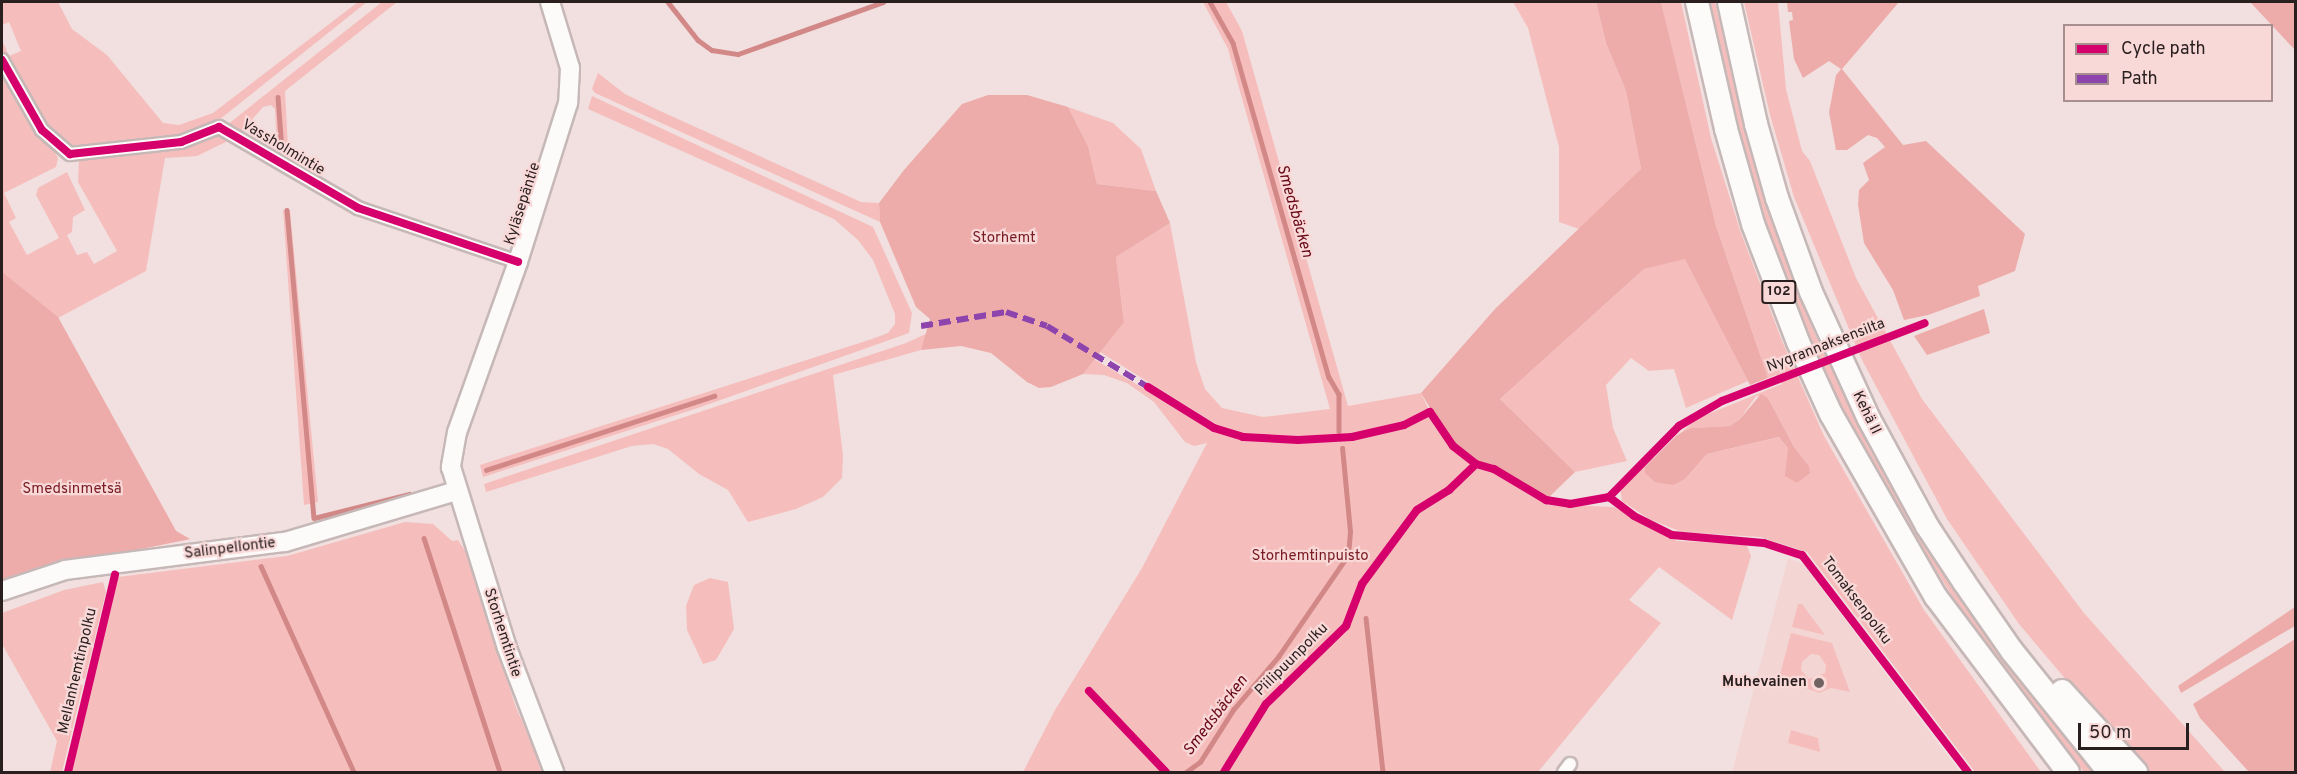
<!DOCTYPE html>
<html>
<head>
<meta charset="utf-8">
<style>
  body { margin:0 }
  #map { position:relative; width:2297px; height:774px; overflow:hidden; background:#f1e0df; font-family:Overpass,sans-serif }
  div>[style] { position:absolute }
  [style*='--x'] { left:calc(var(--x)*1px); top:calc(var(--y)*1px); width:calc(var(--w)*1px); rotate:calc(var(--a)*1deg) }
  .built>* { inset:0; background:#f3d6d4 }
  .green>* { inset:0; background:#f5bebc }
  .forest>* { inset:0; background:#edacaa }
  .stream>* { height:4.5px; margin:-2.25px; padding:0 2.25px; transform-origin:2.25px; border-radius:2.25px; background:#d38888 }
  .roads { filter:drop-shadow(2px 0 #c5b8b7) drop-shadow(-2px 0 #c5b8b7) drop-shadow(0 2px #c5b8b7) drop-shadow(0 -2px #c5b8b7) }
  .street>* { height:12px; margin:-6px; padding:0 6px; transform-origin:6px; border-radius:6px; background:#fdfafa }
  .secondary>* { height:18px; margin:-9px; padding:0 9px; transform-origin:9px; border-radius:9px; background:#fdfafa }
  .highway>* { height:22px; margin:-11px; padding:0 11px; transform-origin:11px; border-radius:11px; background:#fdfafa }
  .quiet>* { height:6px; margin-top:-3px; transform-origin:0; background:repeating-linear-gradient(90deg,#8e44ad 0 12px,transparent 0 18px) }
  .cycleway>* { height:8px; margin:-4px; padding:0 4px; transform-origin:4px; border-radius:4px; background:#d6006c }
  .dots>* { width:16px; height:16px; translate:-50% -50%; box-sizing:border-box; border:3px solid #f8d9d8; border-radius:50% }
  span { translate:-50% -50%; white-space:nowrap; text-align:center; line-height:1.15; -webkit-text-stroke:4.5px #f8d9d8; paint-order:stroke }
  .shield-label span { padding:2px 4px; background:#f8d9d8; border:2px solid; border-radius:4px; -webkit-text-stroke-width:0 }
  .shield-label { font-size:14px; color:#2a1f1f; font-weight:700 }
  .street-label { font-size:15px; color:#2a1f1f }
  .park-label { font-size:15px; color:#791c23 }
  .poi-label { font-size:15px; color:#2a1f1f; font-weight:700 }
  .right { translate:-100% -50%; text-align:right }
  .water-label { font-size:16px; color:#680715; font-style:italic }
  .frame { position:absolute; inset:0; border:3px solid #2a1f1f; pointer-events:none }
  .legend { position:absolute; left:2063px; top:24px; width:210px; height:78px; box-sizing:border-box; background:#f8d9d8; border:2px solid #a68f8e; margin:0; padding:8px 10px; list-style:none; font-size:18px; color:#2a1f1f }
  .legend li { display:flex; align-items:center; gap:12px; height:30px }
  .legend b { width:30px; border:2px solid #a68f8e }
  .scale { position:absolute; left:2078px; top:723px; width:111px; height:27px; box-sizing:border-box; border:3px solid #2a1f1f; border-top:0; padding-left:8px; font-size:18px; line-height:21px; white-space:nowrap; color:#2a1f1f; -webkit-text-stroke:4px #f8d9d8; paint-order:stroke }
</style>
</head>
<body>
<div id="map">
  <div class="built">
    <div style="clip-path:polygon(1788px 558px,1803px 564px,1960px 772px,1732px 772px)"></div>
  </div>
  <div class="green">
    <div style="clip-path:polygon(2px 2px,58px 2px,72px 29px,107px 55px,163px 123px,179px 125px,213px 113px,358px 2px,367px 2px,219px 120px,192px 135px,75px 148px,53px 136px,2px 51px,2px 40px,9px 56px,21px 51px,9px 22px,2px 25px)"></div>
    <div style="clip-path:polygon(382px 2px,397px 2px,285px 91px,288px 148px,277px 149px,275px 109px,271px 105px,263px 107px,240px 133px,227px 125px)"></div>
    <div style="clip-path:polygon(1203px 2px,1226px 2px,1242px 31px,1348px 406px,1421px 393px,1430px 412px,1476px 464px,1494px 469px,1546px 500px,1545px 504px,1614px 507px,1677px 541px,1746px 544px,1751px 556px,1732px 620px,1659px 567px,1629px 600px,1661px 623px,1538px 772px,1023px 772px,1055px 710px,1142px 568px,1207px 443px,1194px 446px,1185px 442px,1154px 402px,1127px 383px,1104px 375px,1083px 374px,1094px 359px,1213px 430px,1216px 424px,1100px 352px,1124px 321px,1116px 257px,1170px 223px,1196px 362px,1205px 389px,1222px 408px,1263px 417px,1330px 409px,1228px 49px)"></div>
    <div style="clip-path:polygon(1513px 2px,1596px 2px,1606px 43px,1626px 91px,1641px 169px,1582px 230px,1559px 222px,1559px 147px,1528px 28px)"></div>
    <div style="clip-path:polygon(evenodd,1661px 2px,1681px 2px,1711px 138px,1741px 233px,1782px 341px,1824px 436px,1924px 610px,2041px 772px,1975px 772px,1807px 552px,1760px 537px,1682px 532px,1649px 519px,1622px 501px,1620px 488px,1696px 419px,1782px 384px,1776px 375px,1768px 378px,1716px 226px,1661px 2px,1756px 396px,1768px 398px,1794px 447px,1809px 466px,1789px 462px,1788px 448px,1780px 437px,1707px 454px,1685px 479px,1645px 473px,1645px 467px,1659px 452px,1691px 428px,1730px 426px,1740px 419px,1756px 396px)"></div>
    <div style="clip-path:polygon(1709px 2px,1715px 2px,1751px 155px,1787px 262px,1814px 332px,1870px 450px,1950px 585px,2027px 690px,2093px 772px,2084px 772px,1971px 626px,1880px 481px,1835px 393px,1796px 306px,1757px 197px,1739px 134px)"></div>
    <div style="clip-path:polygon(1744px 2px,1778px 2px,1786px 89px,1802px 151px,1810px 161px,1856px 278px,1922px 399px,2084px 613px,2225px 772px,2144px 772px,2019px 624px,1947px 519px,1862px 360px,1794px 197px,1770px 115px)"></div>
    <div style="clip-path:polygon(2px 62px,58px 158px,56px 167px,4px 193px,16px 218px,9px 222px,27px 255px,59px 238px,36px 195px,38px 188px,67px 172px,85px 210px,73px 217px,72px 232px,67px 235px,77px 255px,87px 252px,94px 264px,117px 251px,78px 182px,79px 159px,220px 130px,234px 138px,197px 156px,165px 158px,146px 271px,58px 318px,176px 531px,190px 539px,17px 574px,2px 581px)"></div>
    <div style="clip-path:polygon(598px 73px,625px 94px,658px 110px,861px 202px,879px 203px,880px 222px,595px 93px,592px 89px)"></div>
    <div style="clip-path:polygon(592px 96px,873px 227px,912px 313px,909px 333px,698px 408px,483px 477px,480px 465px,872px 339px,888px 333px,895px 324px,895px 314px,873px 260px,858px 240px,834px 219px,588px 109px)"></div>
    <div style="clip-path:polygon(1068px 107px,1113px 123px,1141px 149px,1156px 191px,1097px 184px,1088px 146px)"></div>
    <div style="clip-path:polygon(283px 210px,290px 210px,318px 502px,304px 505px)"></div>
    <div style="clip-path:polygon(1685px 258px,1748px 381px,1686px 408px,1674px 369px,1649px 371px,1631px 358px,1606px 385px,1613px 428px,1627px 461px,1575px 472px,1500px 399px,1644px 269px)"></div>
    <div style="clip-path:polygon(928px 333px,921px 350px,833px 375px,843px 455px,842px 478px,823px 497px,796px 509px,748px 522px,728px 490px,699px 474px,668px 449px,653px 444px,632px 446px,486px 492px,484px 484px,906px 343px)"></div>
    <div style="clip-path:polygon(405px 522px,433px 524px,452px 541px,458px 540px,468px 555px,515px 705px,544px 772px,72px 772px,118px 577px,287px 556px)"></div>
    <div style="clip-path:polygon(710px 578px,728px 582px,734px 629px,716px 660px,703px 664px,687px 630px,686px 606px,694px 585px)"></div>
    <div style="clip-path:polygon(103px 582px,106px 592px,85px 679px,81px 678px,79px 684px,83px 685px,62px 772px,50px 772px,57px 741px,2px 644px,2px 613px,64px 590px)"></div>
    <div style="clip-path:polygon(1798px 604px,1802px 604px,1825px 635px,1792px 627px)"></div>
    <div style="clip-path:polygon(evenodd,1791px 633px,1832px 643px,1850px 692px,1831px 688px,1819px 693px,1779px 678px,1791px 633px,1819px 655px,1826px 665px,1825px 673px,1809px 679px,1801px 670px,1802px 662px,1811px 654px,1819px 655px)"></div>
    <div style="clip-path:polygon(1791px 730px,1818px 738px,1820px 752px,1788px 743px)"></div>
  </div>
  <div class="forest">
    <div style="clip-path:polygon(1596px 2px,1661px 2px,1716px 226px,1768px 378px,1750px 385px,1685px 259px,1644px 269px,1500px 399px,1575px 472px,1546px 500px,1494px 469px,1476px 464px,1453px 446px,1421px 393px,1495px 309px,1641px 169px,1626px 91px,1606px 43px)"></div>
    <div style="clip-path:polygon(1787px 2px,1899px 2px,1842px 69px,1903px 145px,1926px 141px,2025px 234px,2015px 271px,1978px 286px,1980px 296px,1928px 315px,1904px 320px,1893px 290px,1864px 243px,1858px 205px,1859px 190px,1869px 180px,1863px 163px,1885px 147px,1877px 138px,1868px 135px,1847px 150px,1836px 150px,1829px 112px,1836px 75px,1841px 69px,1829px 61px,1803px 78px,1794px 59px,1789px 21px,1793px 20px,1792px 12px,1788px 12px)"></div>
    <div style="clip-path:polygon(2250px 2px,2295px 2px,2295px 50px)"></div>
    <div style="clip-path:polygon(988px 95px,1027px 95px,1068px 107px,1088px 146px,1097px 184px,1156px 191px,1170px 223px,1116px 257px,1124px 322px,1083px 374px,1051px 387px,1039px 388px,1027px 382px,991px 353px,961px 346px,921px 350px,930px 319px,916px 307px,880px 222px,879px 203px,904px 170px,962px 104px)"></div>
    <div style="clip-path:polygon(2px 272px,58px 317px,176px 531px,190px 539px,17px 574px,2px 581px)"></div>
    <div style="clip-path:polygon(1984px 309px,1990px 333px,1927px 355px,1914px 336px)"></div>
    <div style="clip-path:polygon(1761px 394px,1768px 398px,1794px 447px,1809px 466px,1810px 473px,1797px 483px,1785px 476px,1788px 448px,1779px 437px,1707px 454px,1685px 479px,1673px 485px,1655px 482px,1645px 473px,1645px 467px,1677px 435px,1691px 428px,1730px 426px,1740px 419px)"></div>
    <div style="clip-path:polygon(2295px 607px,2295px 626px,2181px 693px,2178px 686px)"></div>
    <div style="clip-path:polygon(2295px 639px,2295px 772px,2249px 772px,2200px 718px,2193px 704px)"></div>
  </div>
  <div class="stream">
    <div style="--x:668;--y:2;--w:48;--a:51.7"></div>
    <div style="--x:698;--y:40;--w:17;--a:36"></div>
    <div style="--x:712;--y:50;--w:26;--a:9"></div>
    <div style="--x:738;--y:54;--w:154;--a:-19.7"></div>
    <div style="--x:1210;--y:2;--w:47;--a:60.7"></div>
    <div style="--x:1233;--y:43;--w:348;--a:74"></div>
    <div style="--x:1329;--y:377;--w:20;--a:60"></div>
    <div style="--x:1339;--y:394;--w:37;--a:90"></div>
    <div style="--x:278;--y:97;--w:53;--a:85.7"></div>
    <div style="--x:287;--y:210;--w:309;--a:85"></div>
    <div style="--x:314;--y:518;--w:98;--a:-14.2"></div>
    <div style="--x:486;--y:470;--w:240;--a:-18"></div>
    <div style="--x:424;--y:538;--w:246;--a:72"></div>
    <div style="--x:261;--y:566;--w:226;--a:65.7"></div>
    <div style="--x:1366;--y:618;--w:155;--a:83.7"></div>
    <div style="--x:1186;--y:772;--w:17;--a:-36"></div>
    <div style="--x:1200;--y:762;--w:62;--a:-57.6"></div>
    <div style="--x:1233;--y:710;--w:70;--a:-49.7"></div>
    <div style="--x:1278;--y:657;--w:124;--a:-55.5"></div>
    <div style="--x:1348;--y:555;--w:23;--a:-85"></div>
    <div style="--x:1350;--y:532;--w:84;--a:-95.4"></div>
  </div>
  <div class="roads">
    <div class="street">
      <div style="--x:2;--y:60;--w:81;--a:60.3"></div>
      <div style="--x:42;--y:130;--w:37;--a:41"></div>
      <div style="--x:70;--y:154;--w:112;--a:-6.2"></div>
      <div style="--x:181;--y:142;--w:41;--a:-21.5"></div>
      <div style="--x:219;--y:127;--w:161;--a:30.2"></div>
      <div style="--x:358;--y:208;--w:169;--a:18.6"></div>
      <div style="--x:1564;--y:772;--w:10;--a:-53"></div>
    </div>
    <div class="secondary">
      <div style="--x:550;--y:2;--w:69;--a:73.1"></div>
      <div style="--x:570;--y:68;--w:35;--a:93"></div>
      <div style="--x:568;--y:103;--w:167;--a:107.5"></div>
      <div style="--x:518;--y:262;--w:181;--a:109.7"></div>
      <div style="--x:457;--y:432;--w:36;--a:100"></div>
      <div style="--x:451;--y:467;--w:189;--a:72.8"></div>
      <div style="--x:507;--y:648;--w:133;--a:69.2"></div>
      <div style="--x:2;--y:591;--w:66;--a:-18.4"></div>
      <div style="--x:65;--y:570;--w:222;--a:-7.3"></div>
      <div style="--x:285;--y:542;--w:178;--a:-16.6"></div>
    </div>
    <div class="highway">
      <div style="--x:1697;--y:2;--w:130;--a:77.1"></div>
      <div style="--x:1726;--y:129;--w:99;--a:74.1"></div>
      <div style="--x:1753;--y:224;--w:126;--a:69.1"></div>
      <div style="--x:1798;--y:342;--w:79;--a:65.4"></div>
      <div style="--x:1831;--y:414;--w:211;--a:60.2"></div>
      <div style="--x:1936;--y:597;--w:219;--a:53"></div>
      <div style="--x:1729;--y:2;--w:125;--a:77.5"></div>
      <div style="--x:1756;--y:124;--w:77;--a:74.2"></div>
      <div style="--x:1777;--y:198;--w:100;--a:70.1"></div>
      <div style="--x:1811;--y:292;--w:140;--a:65.5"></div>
      <div style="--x:1869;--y:419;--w:122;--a:61.5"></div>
      <div style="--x:1927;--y:526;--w:67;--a:56.5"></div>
      <div style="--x:1964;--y:582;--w:84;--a:55.2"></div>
      <div style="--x:2012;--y:651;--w:155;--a:51.3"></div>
      <div style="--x:2062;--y:691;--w:110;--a:47.6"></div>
    </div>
  </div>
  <div class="quiet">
    <div style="--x:921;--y:326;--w:86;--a:-9.4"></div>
    <div style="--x:1006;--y:312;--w:43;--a:18.9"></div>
    <div style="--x:1047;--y:326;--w:118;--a:31.1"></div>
  </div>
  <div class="cycleway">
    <div style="--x:2;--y:60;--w:81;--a:60.3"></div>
    <div style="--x:42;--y:130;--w:37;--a:41"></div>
    <div style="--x:70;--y:154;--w:112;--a:-6.2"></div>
    <div style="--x:181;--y:142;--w:41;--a:-21.5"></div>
    <div style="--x:219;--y:127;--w:161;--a:30.2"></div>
    <div style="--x:358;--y:208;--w:169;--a:18.6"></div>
    <div style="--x:1148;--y:387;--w:78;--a:31.8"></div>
    <div style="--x:1214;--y:428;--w:30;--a:17"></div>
    <div style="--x:1243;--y:437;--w:55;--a:3.1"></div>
    <div style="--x:1298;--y:440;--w:54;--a:-3.2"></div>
    <div style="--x:1352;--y:437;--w:53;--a:-13"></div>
    <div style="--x:1404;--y:425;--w:29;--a:-27"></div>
    <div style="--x:1430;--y:412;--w:41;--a:55.9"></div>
    <div style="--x:1453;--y:446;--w:29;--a:38"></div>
    <div style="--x:1476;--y:464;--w:19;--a:16"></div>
    <div style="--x:1494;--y:469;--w:61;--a:30.8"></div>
    <div style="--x:1546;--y:500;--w:24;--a:9"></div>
    <div style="--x:1570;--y:504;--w:40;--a:-10"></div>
    <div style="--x:1609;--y:497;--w:100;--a:-45.4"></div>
    <div style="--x:1679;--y:426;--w:50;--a:-30.2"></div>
    <div style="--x:1722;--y:401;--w:217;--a:-21"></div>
    <div style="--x:1609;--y:497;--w:31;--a:37"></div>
    <div style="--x:1634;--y:516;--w:42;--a:26.6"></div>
    <div style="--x:1672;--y:535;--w:92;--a:5"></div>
    <div style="--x:1764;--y:543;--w:40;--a:18"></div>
    <div style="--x:1802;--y:555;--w:273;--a:52.6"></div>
    <div style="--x:1089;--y:691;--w:112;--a:46.5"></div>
    <div style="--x:68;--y:772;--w:203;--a:-76.6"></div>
    <div style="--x:1224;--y:772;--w:80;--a:-58.3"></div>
    <div style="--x:1266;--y:704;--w:112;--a:-44.3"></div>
    <div style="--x:1346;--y:626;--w:45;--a:-69.1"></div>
    <div style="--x:1362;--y:584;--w:92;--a:-53.4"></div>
    <div style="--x:1417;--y:510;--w:38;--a:-32"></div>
    <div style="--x:1449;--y:490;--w:37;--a:-44"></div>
  </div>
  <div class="dots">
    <div style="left:1819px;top:683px;background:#706362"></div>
  </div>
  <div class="shield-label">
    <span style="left:1779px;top:292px">102</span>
  </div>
  <div class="street-label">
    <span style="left:283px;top:148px;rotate:31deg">Vassholmintie</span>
    <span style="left:523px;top:204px;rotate:-72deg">Kyläsepäntie</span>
    <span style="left:1826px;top:346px;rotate:-21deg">Nygrannaksensilta</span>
    <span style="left:1866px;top:413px;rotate:64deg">Kehä II</span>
    <span style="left:230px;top:549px;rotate:-7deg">Salinpellontie</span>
    <span style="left:1856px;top:601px;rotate:53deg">Tomaksenpolku</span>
    <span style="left:502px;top:633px;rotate:72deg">Storhemtintie</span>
    <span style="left:1292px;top:660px;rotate:-45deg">Piilipuunpolku</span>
    <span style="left:78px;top:671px;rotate:-77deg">Mellanhemtinpolku</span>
  </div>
  <div class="park-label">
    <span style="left:1004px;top:239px">Storhemt</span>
    <span style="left:72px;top:490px">Smedsinmetsä</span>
    <span style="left:1310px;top:557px">Storhemtinpuisto</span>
  </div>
  <div class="poi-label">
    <span class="right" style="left:1807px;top:683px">Muhevainen</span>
  </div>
  <div class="water-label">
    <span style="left:1294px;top:211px;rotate:74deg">Smedsbäcken</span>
    <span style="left:1216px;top:716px;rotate:-53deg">Smedsbäcken</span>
  </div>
  <div class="frame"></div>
  <ul class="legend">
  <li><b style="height:8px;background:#d6006c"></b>Cycle path</li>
  <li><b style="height:8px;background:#8e44ad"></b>Path</li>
  </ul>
  <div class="scale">50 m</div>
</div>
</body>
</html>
